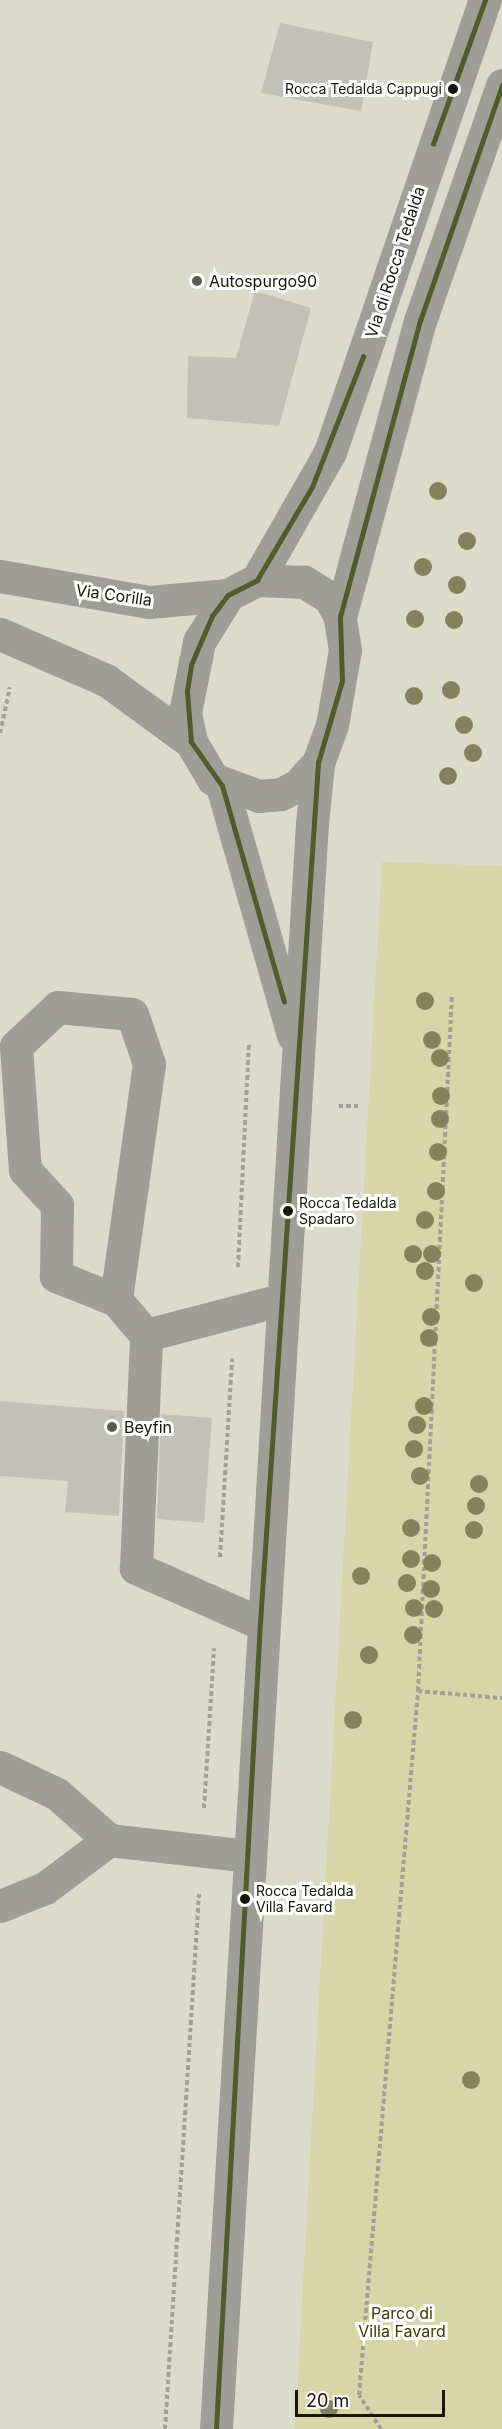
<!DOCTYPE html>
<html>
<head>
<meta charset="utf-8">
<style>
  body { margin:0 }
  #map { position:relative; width:502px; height:2429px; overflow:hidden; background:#dbdbcc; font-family:Inter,sans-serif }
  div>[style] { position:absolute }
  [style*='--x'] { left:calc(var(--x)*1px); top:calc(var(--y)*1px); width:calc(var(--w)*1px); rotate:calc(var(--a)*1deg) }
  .green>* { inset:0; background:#d7d6a9 }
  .building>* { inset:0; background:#c1c1b5 }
  .path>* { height:4px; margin-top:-2px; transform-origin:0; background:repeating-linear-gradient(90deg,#a0a099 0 4.5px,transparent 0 7.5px) }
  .minor>* { height:33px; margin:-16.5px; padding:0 16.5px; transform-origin:16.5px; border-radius:16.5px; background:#9e9e97 }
  .bus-1>* { height:4.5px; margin:-2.25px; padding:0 2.25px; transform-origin:2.25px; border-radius:2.25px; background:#515c2d }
  .trees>* { width:18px; height:18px; margin:-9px; border-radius:50%; background:#84825c }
  .dots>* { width:16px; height:16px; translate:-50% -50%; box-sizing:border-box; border:3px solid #fff; border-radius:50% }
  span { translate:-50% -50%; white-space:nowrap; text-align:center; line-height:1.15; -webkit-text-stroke:6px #fff; paint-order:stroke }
  .bus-label { font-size:14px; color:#16160c }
  .right { translate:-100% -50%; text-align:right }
  .left { translate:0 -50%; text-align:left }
  .street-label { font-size:16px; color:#16160c }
  .poi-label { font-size:16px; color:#16160c }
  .park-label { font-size:16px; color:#3c3a00 }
  .scale { position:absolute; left:295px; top:2390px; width:150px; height:27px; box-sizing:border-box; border:3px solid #16160c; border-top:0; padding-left:8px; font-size:18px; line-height:21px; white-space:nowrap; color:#16160c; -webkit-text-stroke:4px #fff; paint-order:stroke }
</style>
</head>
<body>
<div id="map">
  <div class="green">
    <div style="clip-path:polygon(382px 862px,502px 866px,502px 2429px,295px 2429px)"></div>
  </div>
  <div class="building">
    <div style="clip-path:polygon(280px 23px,373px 42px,361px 111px,261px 93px)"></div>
    <div style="clip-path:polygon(255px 291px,311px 308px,279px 426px,187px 418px,188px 356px,236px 358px)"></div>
    <div style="clip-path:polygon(0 1401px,124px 1411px,119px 1516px,65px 1512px,68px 1481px,0 1476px)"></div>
    <div style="clip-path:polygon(161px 1414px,212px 1418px,204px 1523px,157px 1519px)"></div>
  </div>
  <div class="path">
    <div style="--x:0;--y:733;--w:47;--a:-77.7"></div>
    <div style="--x:339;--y:1106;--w:21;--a:0"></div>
    <div style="--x:238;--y:1267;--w:224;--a:-87.2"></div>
    <div style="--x:220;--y:1557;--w:199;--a:-86.5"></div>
    <div style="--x:418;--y:1691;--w:84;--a:4.8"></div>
    <div style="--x:204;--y:1808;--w:160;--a:-86.4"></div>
    <div style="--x:165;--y:2429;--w:536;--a:-86.36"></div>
    <div style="--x:381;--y:2429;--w:40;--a:-122.9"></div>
    <div style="--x:359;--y:2395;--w:706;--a:-85.21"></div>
    <div style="--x:418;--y:1691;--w:698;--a:-87.21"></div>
  </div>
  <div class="minor">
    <div style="--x:0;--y:576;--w:151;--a:9.9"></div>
    <div style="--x:149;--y:602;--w:79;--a:-5.1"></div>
    <div style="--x:257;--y:580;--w:147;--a:-60.3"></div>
    <div style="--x:330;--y:452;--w:478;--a:-71.1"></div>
    <div style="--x:340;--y:617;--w:307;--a:-74.9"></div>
    <div style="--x:420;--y:321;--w:250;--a:-70.8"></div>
    <div style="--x:0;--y:634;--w:116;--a:23.5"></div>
    <div style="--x:106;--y:680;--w:105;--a:36.1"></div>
    <div style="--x:222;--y:786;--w:259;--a:74.1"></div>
    <div style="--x:116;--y:1300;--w:65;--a:-158.2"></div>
    <div style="--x:56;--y:1276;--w:71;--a:-89.2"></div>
    <div style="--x:57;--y:1205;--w:47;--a:-132.4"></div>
    <div style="--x:25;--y:1170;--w:124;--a:-94.2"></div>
    <div style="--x:16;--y:1046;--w:57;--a:-42.9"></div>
    <div style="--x:58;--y:1007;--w:74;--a:5.4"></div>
    <div style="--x:132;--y:1014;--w:53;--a:71.2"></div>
    <div style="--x:149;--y:1064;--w:238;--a:98"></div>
    <div style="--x:116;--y:1300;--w:46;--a:49.4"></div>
    <div style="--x:260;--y:1623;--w:136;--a:-156.1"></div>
    <div style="--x:136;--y:1568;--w:233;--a:-87.5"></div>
    <div style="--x:146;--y:1335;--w:138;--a:-14.6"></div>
    <div style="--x:0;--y:1767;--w:63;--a:25.3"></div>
    <div style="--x:57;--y:1794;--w:69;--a:41.5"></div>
    <div style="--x:109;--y:1840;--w:142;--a:6.5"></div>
    <div style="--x:0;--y:1906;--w:48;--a:-21.8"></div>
    <div style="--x:45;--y:1888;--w:80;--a:-36.9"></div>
    <div style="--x:216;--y:2429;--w:1608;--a:-86.58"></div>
    <div style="--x:312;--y:824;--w:61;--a:-84.4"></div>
    <div style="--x:318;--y:763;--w:40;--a:-69.8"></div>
    <div style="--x:332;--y:725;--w:76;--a:-80.2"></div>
    <div style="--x:345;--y:650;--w:33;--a:-99"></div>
    <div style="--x:340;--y:617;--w:21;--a:-118"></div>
    <div style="--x:330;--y:598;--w:31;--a:-148"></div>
    <div style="--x:304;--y:582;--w:47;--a:-177.6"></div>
    <div style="--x:257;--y:580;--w:33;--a:153"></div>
    <div style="--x:228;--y:595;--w:55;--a:121.7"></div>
    <div style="--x:199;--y:642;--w:72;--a:101.2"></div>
    <div style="--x:185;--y:713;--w:30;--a:78"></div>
    <div style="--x:191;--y:742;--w:43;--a:59.3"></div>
    <div style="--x:213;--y:779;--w:49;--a:20.3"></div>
    <div style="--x:259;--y:796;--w:22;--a:-5"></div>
    <div style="--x:281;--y:794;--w:19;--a:-28"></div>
    <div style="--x:298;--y:785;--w:30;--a:-48"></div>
  </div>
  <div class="bus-1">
    <div style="--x:433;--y:144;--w:153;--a:-70.1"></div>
    <div style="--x:284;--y:1002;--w:225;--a:-106"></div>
    <div style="--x:222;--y:786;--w:54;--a:-125.2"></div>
    <div style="--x:191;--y:742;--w:51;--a:-94.5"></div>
    <div style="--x:187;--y:691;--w:26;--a:-81"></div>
    <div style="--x:191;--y:665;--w:53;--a:-66.8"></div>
    <div style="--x:212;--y:616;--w:26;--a:-53"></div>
    <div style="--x:228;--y:595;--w:33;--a:-27"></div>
    <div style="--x:257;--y:580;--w:108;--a:-59.4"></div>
    <div style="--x:312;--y:487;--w:140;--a:-68.6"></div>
    <div style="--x:216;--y:2429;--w:807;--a:-86.88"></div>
    <div style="--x:260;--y:1623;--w:862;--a:-86.14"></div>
    <div style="--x:318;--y:763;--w:85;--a:-73.7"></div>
    <div style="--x:342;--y:681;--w:64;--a:-91.8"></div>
    <div style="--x:340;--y:617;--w:307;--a:-74.9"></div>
    <div style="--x:420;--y:321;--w:250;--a:-70.8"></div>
  </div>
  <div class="trees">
    <div style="left:438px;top:491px"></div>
    <div style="left:467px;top:541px"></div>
    <div style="left:423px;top:567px"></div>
    <div style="left:457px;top:585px"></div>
    <div style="left:415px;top:619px"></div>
    <div style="left:454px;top:620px"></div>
    <div style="left:451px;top:690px"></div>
    <div style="left:414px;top:696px"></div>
    <div style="left:464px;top:725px"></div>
    <div style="left:473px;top:753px"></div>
    <div style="left:448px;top:776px"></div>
    <div style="left:425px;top:1001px"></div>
    <div style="left:432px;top:1040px"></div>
    <div style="left:440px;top:1058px"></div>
    <div style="left:441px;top:1096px"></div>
    <div style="left:440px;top:1119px"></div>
    <div style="left:438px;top:1152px"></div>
    <div style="left:436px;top:1191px"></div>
    <div style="left:425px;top:1220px"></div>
    <div style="left:413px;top:1254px"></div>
    <div style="left:432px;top:1254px"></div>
    <div style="left:425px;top:1271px"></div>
    <div style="left:474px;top:1283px"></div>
    <div style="left:431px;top:1317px"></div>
    <div style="left:429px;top:1338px"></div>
    <div style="left:424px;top:1406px"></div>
    <div style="left:417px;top:1425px"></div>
    <div style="left:414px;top:1449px"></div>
    <div style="left:420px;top:1476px"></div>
    <div style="left:479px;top:1484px"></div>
    <div style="left:476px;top:1506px"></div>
    <div style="left:411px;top:1528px"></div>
    <div style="left:474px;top:1530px"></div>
    <div style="left:411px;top:1559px"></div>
    <div style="left:432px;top:1563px"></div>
    <div style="left:361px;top:1576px"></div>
    <div style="left:407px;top:1583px"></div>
    <div style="left:431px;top:1589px"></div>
    <div style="left:414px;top:1608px"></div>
    <div style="left:434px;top:1609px"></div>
    <div style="left:413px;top:1635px"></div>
    <div style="left:369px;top:1655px"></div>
    <div style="left:353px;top:1720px"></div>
    <div style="left:471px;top:2080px"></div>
    <div style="left:329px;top:2409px"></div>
  </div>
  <div class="dots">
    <div style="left:453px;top:89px;background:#16160c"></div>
    <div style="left:197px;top:281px;background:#5b5b4f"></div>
    <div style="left:288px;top:1211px;background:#16160c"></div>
    <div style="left:112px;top:1427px;background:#5b5b4f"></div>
    <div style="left:245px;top:1899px;background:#16160c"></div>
  </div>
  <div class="bus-label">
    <span class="right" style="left:442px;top:89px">Rocca Tedalda Cappugi</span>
    <span class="left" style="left:299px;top:1211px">Rocca Tedalda<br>Spadaro</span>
    <span class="left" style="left:256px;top:1899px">Rocca Tedalda<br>Villa Favard</span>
  </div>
  <div class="street-label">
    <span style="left:395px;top:262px;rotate:-72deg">Via di Rocca Tedalda</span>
    <span style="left:114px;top:595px;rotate:8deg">Via Corilla</span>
  </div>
  <div class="poi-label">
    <span class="left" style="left:209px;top:281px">Autospurgo90</span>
    <span class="left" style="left:124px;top:1427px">Beyfin</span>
  </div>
  <div class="park-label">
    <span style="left:402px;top:2322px">Parco di<br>Villa Favard</span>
  </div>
  <div class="scale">20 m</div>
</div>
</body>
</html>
